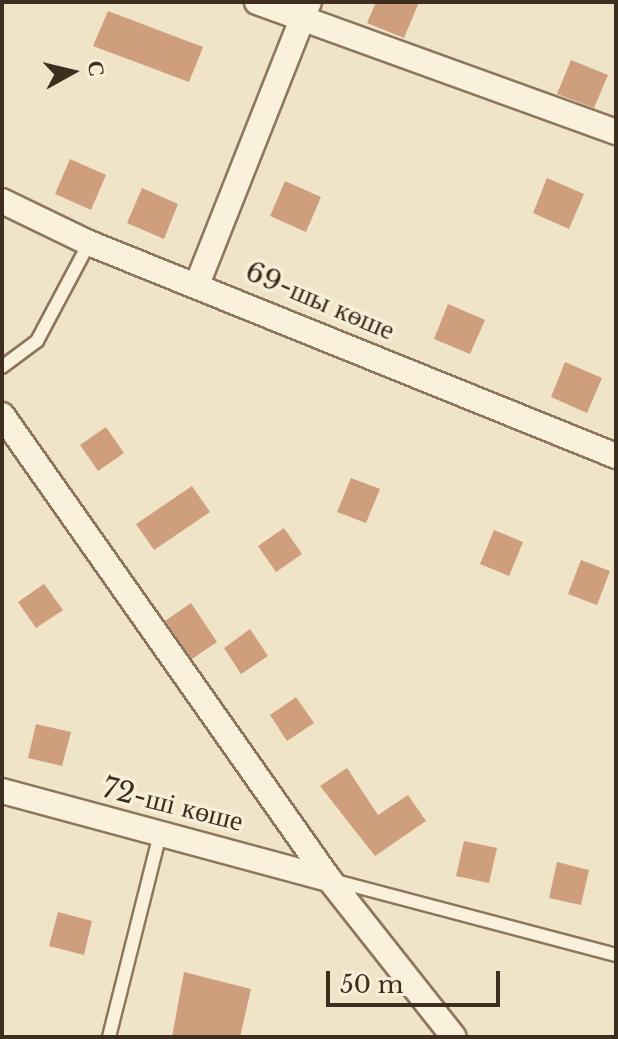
<!DOCTYPE html>
<html>
<head>
<meta charset="utf-8">
<style>
  body { margin:0 }
  #map { position:relative; width:618px; height:1039px; overflow:hidden; background:#f0e4c8; font-family:"Libre Baskerville",serif }
  div>[style] { position:absolute }
  [style*='--x'] { left:calc(var(--x)*1px); top:calc(var(--y)*1px); width:calc(var(--w)*1px); rotate:calc(var(--a)*1deg) }
  .building>* { inset:0; background:#cf9f7d }
  .roads { filter:drop-shadow(2px 0 #8d765c) drop-shadow(-2px 0 #8d765c) drop-shadow(0 2px #8d765c) drop-shadow(0 -2px #8d765c) }
  .service>* { height:12px; margin:-6px; padding:0 6px; transform-origin:6px; border-radius:6px; background:#faf1dc }
  .minor>* { height:24px; margin:-12px; padding:0 12px; transform-origin:12px; border-radius:12px; background:#faf1dc }
  span { translate:-50% -50%; white-space:nowrap; text-align:center; line-height:1.15; -webkit-text-stroke:7px #f7eed8; paint-order:stroke }
  .street-label { font-size:28px; color:#3d2e20 }
  .frame { position:absolute; inset:0; border:4px solid #3d2e20; pointer-events:none }
  .north { position:absolute; left:32px; top:32px; width:80px; height:80px; -webkit-text-stroke:6px #f7eed8; paint-order:stroke; rotate:82deg; font-size:22px; font-weight:700; line-height:32px; text-align:center; color:#3d2e20 }
  .north::after { content:''; display:block; margin:auto; width:28px; height:36px; background:#3d2e20; clip-path:polygon(50% 0,100% 100%,50% 72%,0 100%) }
  .scale { position:absolute; left:326px; top:971px; width:174px; height:36px; box-sizing:border-box; border:4px solid #3d2e20; border-top:0; padding-left:10px; font-size:24px; line-height:28px; white-space:nowrap; color:#3d2e20; -webkit-text-stroke:6px #f7eed8; paint-order:stroke }
</style>
</head>
<body>
<div id="map">
  <div class="building">
    <div style="clip-path:polygon(376px 2px,419px 2px,404px 38px,367px 23px)"></div>
    <div style="clip-path:polygon(108px 11px,203px 47px,189px 82px,93px 46px)"></div>
    <div style="clip-path:polygon(571px 60px,608px 75px,594px 108px,557px 94px)"></div>
    <div style="clip-path:polygon(70px 159px,106px 175px,91px 210px,55px 194px)"></div>
    <div style="clip-path:polygon(547px 178px,584px 194px,569px 229px,533px 213px)"></div>
    <div style="clip-path:polygon(285px 181px,321px 197px,306px 232px,270px 216px)"></div>
    <div style="clip-path:polygon(142px 188px,178px 204px,164px 239px,127px 223px)"></div>
    <div style="clip-path:polygon(448px 304px,485px 320px,470px 354px,434px 339px)"></div>
    <div style="clip-path:polygon(565px 362px,602px 378px,587px 413px,551px 397px)"></div>
    <div style="clip-path:polygon(106px 427px,124px 453px,98px 471px,80px 445px)"></div>
    <div style="clip-path:polygon(351px 478px,380px 489px,366px 523px,337px 512px)"></div>
    <div style="clip-path:polygon(192px 486px,210px 512px,154px 550px,136px 524px)"></div>
    <div style="clip-path:polygon(284px 528px,302px 554px,276px 572px,258px 546px)"></div>
    <div style="clip-path:polygon(494px 530px,523px 542px,509px 576px,480px 564px)"></div>
    <div style="clip-path:polygon(581px 560px,610px 571px,597px 605px,568px 594px)"></div>
    <div style="clip-path:polygon(44px 584px,63px 610px,36px 628px,18px 602px)"></div>
    <div style="clip-path:polygon(191px 603px,217px 642px,192px 659px,165px 621px)"></div>
    <div style="clip-path:polygon(250px 629px,268px 656px,241px 674px,224px 648px)"></div>
    <div style="clip-path:polygon(296px 697px,314px 723px,287px 741px,270px 715px)"></div>
    <div style="clip-path:polygon(36px 724px,71px 732px,62px 766px,28px 758px)"></div>
    <div style="clip-path:polygon(347px 768px,378px 815px,408px 795px,426px 821px,375px 856px,320px 786px)"></div>
    <div style="clip-path:polygon(464px 841px,497px 848px,489px 883px,456px 876px)"></div>
    <div style="clip-path:polygon(557px 862px,589px 870px,581px 905px,549px 898px)"></div>
    <div style="clip-path:polygon(58px 912px,92px 921px,84px 955px,49px 946px)"></div>
    <div style="clip-path:polygon(184px 972px,251px 989px,240px 1037px,172px 1037px)"></div>
  </div>
  <div class="roads">
    <div class="service">
      <div style="--x:2;--y:367;--w:44;--a:-36.6"></div>
      <div style="--x:37;--y:341;--w:111;--a:-62"></div>
      <div style="--x:336;--y:881;--w:290;--a:14.8"></div>
      <div style="--x:109;--y:1037;--w:209;--a:-75.9"></div>
    </div>
    <div class="minor">
      <div style="--x:257;--y:2;--w:382;--a:19.9"></div>
      <div style="--x:2;--y:201;--w:97;--a:25.8"></div>
      <div style="--x:89;--y:243;--w:568;--a:22.01"></div>
      <div style="--x:198;--y:282;--w:301;--a:-68.4"></div>
      <div style="--x:2;--y:415;--w:568;--a:54.83"></div>
      <div style="--x:329;--y:879;--w:201;--a:51.7"></div>
      <div style="--x:2;--y:791;--w:339;--a:15.1"></div>
    </div>
  </div>
  <div class="street-label">
    <span style="left:320px;top:301px;rotate:23deg">69-шы көше</span>
    <span style="left:173px;top:805px;rotate:14deg">72-ші көше</span>
  </div>
  <div class="frame"></div>
  <div class="north">С</div>
  <div class="scale">50 m</div>
</div>
</body>
</html>
